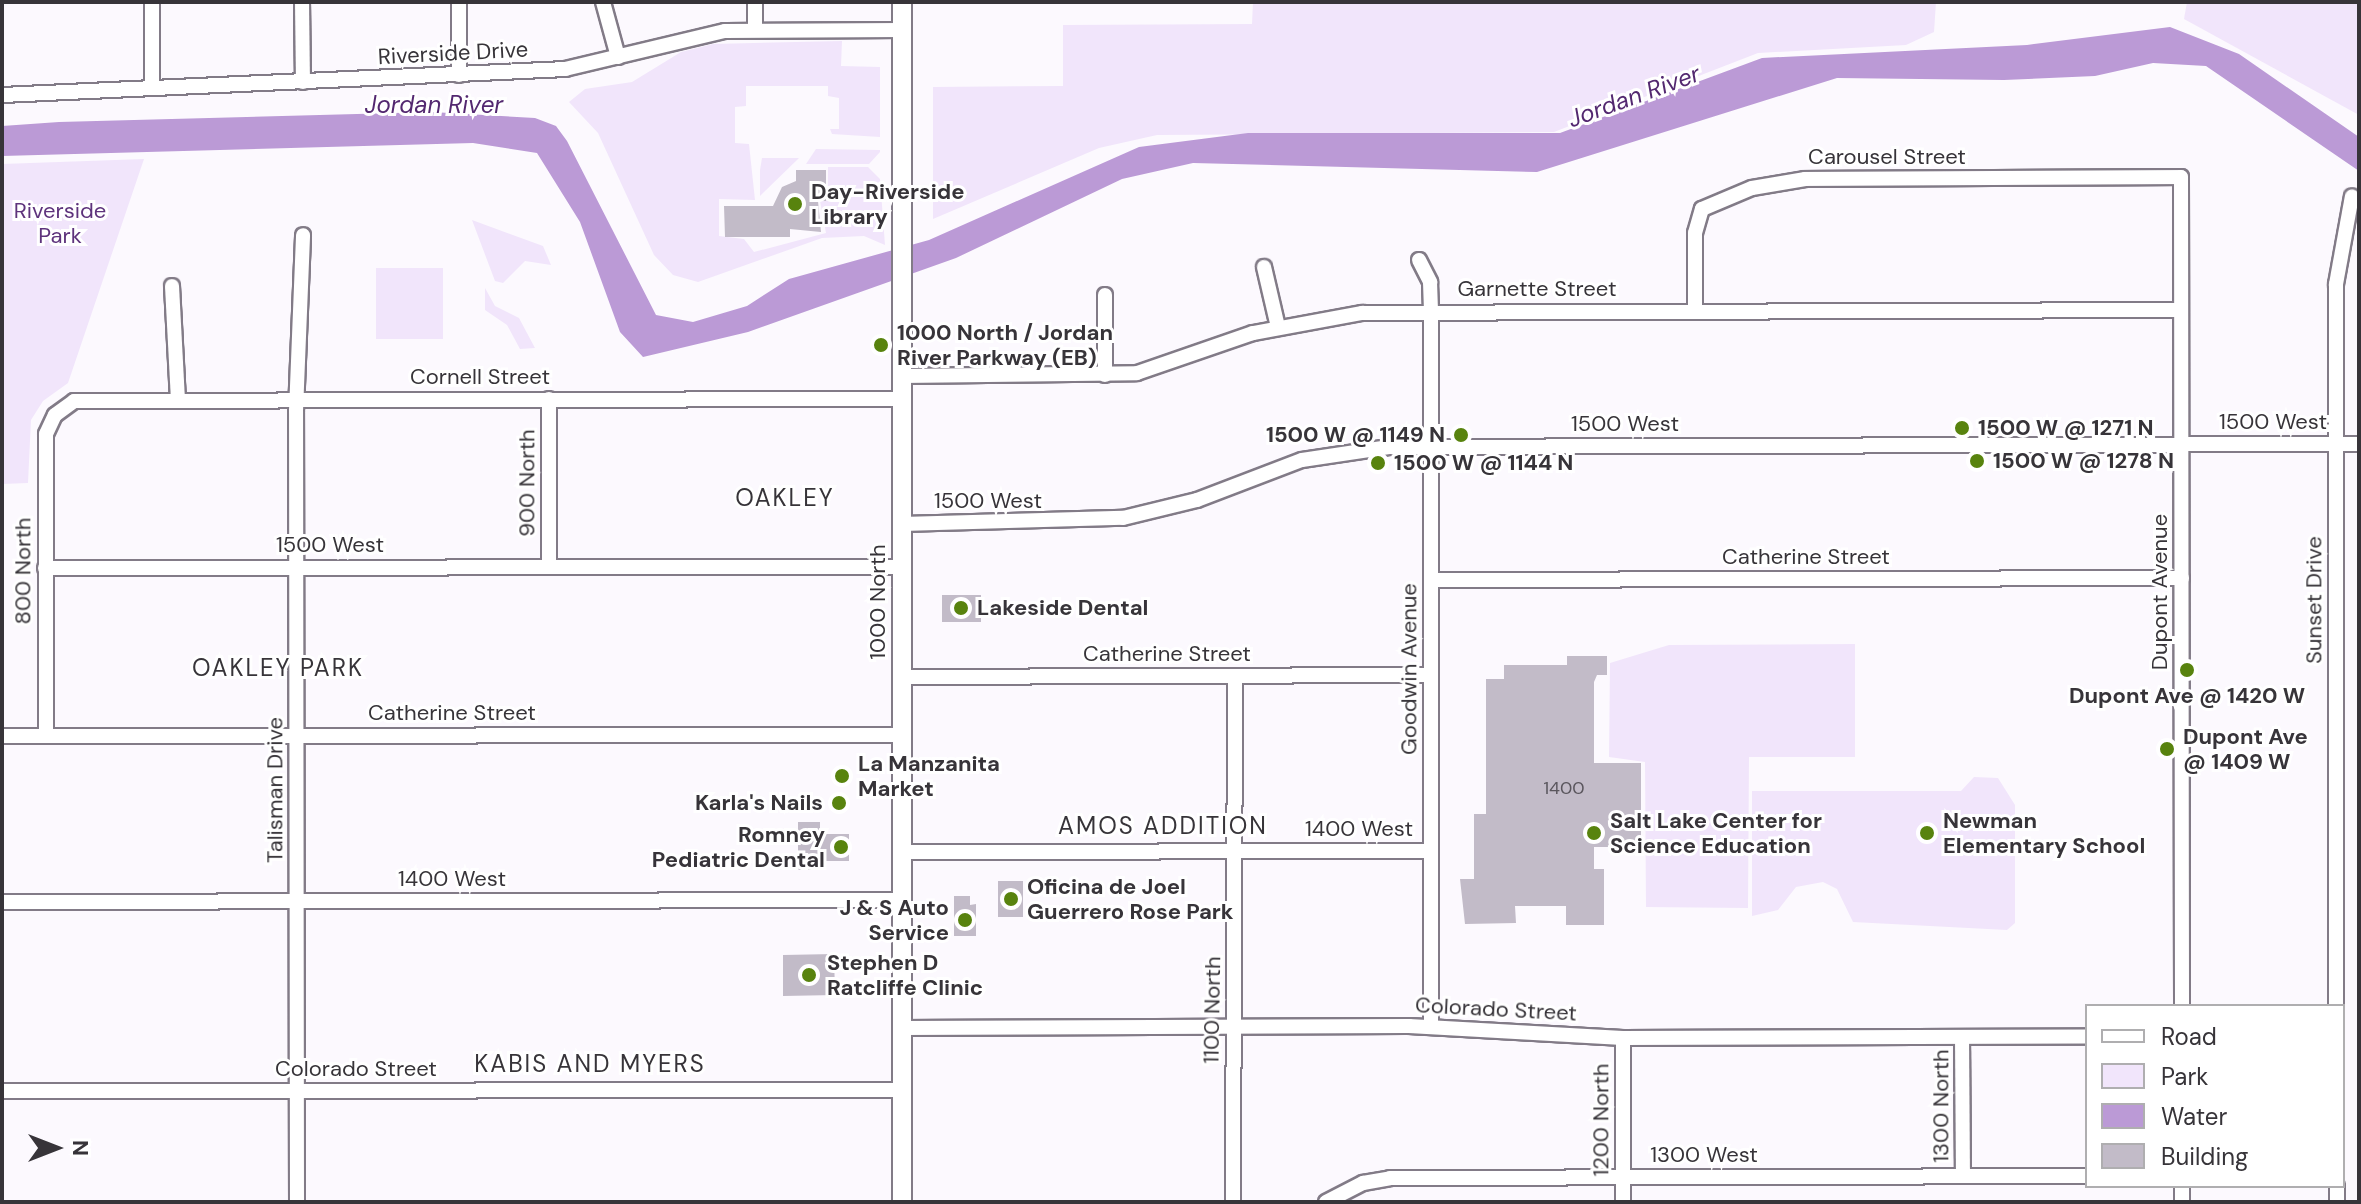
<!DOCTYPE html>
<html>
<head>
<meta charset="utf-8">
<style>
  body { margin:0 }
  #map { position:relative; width:2361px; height:1204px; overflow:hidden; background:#fcf9fe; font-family:"DM Sans",sans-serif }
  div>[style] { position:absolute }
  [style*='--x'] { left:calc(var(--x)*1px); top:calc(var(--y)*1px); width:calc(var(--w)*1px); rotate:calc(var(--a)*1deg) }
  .green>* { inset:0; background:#f1e5fb }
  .water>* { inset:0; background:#bb9ad6 }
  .building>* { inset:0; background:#c2bbc8 }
  .roads { filter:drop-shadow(2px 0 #827b87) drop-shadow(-2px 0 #827b87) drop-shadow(0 2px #827b87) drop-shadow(0 -2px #827b87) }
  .street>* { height:14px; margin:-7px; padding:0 7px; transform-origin:7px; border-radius:7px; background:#fff }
  .secondary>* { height:18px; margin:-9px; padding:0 9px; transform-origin:9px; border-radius:9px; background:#fff }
  .dots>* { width:22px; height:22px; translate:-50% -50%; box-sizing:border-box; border:4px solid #fff; border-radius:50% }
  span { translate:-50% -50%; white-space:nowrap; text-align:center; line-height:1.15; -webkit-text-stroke:6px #fff; paint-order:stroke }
  .number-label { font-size:18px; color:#5a565d }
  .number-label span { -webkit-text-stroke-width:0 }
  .street-label { font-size:22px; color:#373439 }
  .poi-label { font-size:22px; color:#373439; font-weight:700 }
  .left { translate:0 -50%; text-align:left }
  .right { translate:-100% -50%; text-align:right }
  .park-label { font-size:22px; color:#5e337c }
  .water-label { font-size:24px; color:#532870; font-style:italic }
  .neighbourhood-label { font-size:24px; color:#373439; letter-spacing:2px }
  .frame { position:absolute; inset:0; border:4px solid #373439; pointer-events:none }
  .legend { position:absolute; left:2085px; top:1004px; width:260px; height:184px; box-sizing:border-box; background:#fff; border:2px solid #afaeb0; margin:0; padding:10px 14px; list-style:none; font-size:24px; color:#373439 }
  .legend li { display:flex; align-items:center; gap:16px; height:40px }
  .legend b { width:40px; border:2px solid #afaeb0 }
  .north { position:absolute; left:16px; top:1108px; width:80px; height:80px; -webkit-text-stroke:6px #fff; paint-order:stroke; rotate:90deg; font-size:22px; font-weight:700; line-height:32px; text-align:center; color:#373439 }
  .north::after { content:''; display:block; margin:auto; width:28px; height:36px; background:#373439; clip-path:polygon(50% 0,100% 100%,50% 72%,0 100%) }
</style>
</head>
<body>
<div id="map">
  <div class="green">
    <div style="clip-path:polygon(1253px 2px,1936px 2px,1934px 32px,1906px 45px,1758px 53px,1554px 132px,1157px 135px,1099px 148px,933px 219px,933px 87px,1063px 86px,1063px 25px,1252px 24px)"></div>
    <div style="clip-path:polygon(2187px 2px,2359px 2px,2359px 115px,2184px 19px)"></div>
    <div style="clip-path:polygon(842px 41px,841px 66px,880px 67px,880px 137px,832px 134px,830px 129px,839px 129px,839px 98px,828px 96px,828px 86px,746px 86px,746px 106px,735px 107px,735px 143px,749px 144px,755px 200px,719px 199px,719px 236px,744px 239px,754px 252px,826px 233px,820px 201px,828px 200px,828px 167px,868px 167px,880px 179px,885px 245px,864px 236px,822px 238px,698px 282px,673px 275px,654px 255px,598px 133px,569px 102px,585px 89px,632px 82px,681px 52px,713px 44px)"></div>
    <div style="clip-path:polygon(816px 149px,880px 150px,880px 152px,869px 164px,806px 164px)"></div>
    <div style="clip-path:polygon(762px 158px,799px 158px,760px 196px,760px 170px)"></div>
    <div style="clip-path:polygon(144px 159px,68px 383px,43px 401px,31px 420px,28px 483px,2px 484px,2px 164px)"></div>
    <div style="clip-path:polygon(472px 220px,543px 246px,551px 265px,525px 261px,503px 283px,495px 281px)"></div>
    <div style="clip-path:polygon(376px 268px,443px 268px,443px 339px,376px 339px)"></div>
    <div style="clip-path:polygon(485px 288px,495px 306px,519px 318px,535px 348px,520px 349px,507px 325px,485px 310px)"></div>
    <div style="clip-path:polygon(1855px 644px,1855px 757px,1749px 757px,1748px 908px,1646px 907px,1645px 762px,1609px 757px,1610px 663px,1669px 645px)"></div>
    <div style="clip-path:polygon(1974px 777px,1998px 778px,2015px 805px,2015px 923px,2007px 930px,1853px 922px,1837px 889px,1823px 882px,1796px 887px,1778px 910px,1752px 916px,1752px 791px,1961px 791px)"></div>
  </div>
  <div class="water">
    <div style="clip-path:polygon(2170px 27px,2239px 54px,2359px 137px,2359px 171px,2206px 66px,2153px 63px,2095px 76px,2004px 80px,1837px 78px,1537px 172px,1193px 163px,1122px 179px,956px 258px,748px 332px,643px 357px,620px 332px,580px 222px,537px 153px,473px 143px,2px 156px,2px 126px,59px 122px,432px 112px,535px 118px,556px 126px,567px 141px,656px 315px,693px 322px,747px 306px,789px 279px,929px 240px,1139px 147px,1248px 133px,1560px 133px,1762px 58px,2027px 45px)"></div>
  </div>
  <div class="building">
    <div style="clip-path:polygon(796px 170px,826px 170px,826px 201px,818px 201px,821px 232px,790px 229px,790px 237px,725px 237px,724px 206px,773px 206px,782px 187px,796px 181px)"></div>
    <div style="clip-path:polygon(942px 595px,981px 595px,981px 622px,942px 622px)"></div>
    <div style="clip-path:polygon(1567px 656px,1607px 656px,1607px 675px,1597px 675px,1594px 682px,1594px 763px,1641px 763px,1641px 847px,1594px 847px,1594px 869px,1604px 869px,1604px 925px,1566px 925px,1566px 906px,1515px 906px,1516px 923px,1465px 924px,1460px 879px,1474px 879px,1474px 814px,1486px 814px,1486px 679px,1504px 679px,1504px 665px,1567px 665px)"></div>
    <div style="clip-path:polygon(798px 822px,820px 822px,820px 834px,849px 834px,849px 861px,820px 861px,820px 870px,798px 870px)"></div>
    <div style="clip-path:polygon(998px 881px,1023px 881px,1023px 917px,998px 917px)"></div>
    <div style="clip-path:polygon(954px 896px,970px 896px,970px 905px,976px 904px,976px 936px,954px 936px)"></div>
    <div style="clip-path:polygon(834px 954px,835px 995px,783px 996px,783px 955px)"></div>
  </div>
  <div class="roads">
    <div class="street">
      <div style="--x:152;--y:2;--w:86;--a:90"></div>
      <div style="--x:302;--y:2;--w:80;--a:89.3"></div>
      <div style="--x:459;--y:2;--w:73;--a:90"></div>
      <div style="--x:603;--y:2;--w:57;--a:74.7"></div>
      <div style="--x:755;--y:30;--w:28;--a:-90"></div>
      <div style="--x:2;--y:95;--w:564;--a:-2.64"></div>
      <div style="--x:565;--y:69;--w:164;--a:-13.4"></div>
      <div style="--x:725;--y:31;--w:177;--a:-0.3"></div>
      <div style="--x:1419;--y:260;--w:25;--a:63"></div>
      <div style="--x:1430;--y:282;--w:29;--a:88"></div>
      <div style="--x:1431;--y:311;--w:716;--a:90"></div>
      <div style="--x:1264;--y:267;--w:62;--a:76.9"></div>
      <div style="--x:172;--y:286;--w:113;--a:87"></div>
      <div style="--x:1105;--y:295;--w:80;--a:90"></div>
      <div style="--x:1695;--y:310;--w:77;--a:-90"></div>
      <div style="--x:1695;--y:233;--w:25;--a:-74"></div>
      <div style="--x:1702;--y:209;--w:54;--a:-22.8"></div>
      <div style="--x:1752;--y:188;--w:54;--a:-9.6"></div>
      <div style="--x:1805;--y:179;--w:376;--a:-0.3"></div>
      <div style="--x:2181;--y:177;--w:829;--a:89.93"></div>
      <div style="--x:902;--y:376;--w:235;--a:-0.7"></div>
      <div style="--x:1137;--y:373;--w:123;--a:-19"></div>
      <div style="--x:1253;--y:333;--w:111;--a:-10.4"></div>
      <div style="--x:1362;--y:313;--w:819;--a:-0.21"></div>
      <div style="--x:549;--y:399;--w:168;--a:90"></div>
      <div style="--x:902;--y:524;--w:221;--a:-1.6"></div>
      <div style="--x:1123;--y:518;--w:76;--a:-13.7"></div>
      <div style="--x:1197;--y:500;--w:112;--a:-20.9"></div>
      <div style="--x:1302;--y:460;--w:88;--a:-8.5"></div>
      <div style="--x:1389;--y:447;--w:970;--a:-0.18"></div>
      <div style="--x:45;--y:568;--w:857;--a:-0.07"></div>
      <div style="--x:1431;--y:580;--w:751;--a:-0.15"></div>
      <div style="--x:902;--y:677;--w:529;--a:-0.22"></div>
      <div style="--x:46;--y:735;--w:301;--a:-90"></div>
      <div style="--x:46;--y:434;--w:21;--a:-65"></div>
      <div style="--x:55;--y:415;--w:24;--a:-36"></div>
      <div style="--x:74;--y:401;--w:828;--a:-0.14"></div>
      <div style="--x:2;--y:736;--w:900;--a:-0.06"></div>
      <div style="--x:902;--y:852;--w:529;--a:-0.11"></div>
      <div style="--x:2;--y:902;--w:900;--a:-0.13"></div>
      <div style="--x:2336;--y:1006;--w:722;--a:-90"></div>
      <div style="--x:2336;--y:284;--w:89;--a:-79.7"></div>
      <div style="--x:902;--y:1028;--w:507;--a:-0.23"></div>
      <div style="--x:1409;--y:1026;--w:214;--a:3.2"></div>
      <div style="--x:1623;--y:1038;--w:464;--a:-0.2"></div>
      <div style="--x:1962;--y:1037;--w:139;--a:89.6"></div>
      <div style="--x:1623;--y:1038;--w:164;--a:90"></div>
      <div style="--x:2;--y:1091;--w:900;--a:-0.06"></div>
      <div style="--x:2337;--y:1186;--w:16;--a:90"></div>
      <div style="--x:297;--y:1202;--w:791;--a:-90.07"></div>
      <div style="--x:296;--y:411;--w:176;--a:-87.7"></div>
      <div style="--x:1233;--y:1202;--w:526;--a:-89.78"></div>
      <div style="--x:1326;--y:1202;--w:42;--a:-27.2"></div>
      <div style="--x:1363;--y:1183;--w:27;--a:-10"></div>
      <div style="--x:1390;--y:1178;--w:697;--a:-0.16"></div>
      <div style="--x:2182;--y:1202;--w:16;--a:-90"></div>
    </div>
    <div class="secondary">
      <div style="--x:902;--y:2;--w:1200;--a:90"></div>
    </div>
  </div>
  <div class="dots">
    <div style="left:795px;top:204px;background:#58830e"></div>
    <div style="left:881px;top:345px;background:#58830e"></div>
    <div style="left:1962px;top:428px;background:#58830e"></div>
    <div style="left:1461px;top:435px;background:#58830e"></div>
    <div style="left:1977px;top:461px;background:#58830e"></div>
    <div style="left:1378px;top:463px;background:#58830e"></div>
    <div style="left:961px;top:608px;background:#58830e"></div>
    <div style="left:2187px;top:670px;background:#58830e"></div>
    <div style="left:2167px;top:749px;background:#58830e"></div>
    <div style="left:842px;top:776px;background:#58830e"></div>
    <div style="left:839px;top:803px;background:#58830e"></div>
    <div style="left:1594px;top:833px;background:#58830e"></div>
    <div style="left:1927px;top:833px;background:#58830e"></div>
    <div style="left:841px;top:847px;background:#58830e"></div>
    <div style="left:1011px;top:899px;background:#58830e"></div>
    <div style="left:965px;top:920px;background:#58830e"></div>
    <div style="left:809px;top:975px;background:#58830e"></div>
  </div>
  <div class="number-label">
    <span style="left:1564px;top:788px">1400</span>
  </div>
  <div class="street-label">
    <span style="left:453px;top:53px;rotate:-3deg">Riverside Drive</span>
    <span style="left:1887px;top:157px">Carousel Street</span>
    <span style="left:1537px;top:289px">Garnette Street</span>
    <span style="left:480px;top:377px">Cornell Street</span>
    <span style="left:2273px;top:422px">1500 West</span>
    <span style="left:1625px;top:424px">1500 West</span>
    <span style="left:527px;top:483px;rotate:-90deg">900 North</span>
    <span style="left:988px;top:501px">1500 West</span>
    <span style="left:330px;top:545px">1500 West</span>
    <span style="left:1806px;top:557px">Catherine Street</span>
    <span style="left:23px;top:571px;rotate:-90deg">800 North</span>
    <span style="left:2160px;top:592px;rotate:-90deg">Dupont Avenue</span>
    <span style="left:2314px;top:600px;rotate:-90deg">Sunset Drive</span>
    <span style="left:878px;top:602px;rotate:-90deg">1000 North</span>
    <span style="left:1167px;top:654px">Catherine Street</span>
    <span style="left:1409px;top:669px;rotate:-90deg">Goodwin Avenue</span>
    <span style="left:452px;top:713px">Catherine Street</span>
    <span style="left:275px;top:790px;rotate:-90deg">Talisman Drive</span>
    <span style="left:1359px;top:829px">1400 West</span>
    <span style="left:452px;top:879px">1400 West</span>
    <span style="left:1496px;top:1009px;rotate:3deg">Colorado Street</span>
    <span style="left:1212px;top:1010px;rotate:-89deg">1100 North</span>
    <span style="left:356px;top:1069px">Colorado Street</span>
    <span style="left:1941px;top:1106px;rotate:-90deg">1300 North</span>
    <span style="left:1601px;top:1120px;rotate:-90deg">1200 North</span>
    <span style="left:1704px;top:1155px">1300 West</span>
  </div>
  <div class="poi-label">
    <span class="left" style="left:811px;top:204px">Day-Riverside<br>Library</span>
    <span class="left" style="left:897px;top:345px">1000 North / Jordan<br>River Parkway (EB)</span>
    <span class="left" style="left:1978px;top:428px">1500 W @ 1271 N</span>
    <span class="right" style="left:1445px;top:435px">1500 W @ 1149 N</span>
    <span class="left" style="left:1993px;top:461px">1500 W @ 1278 N</span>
    <span class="left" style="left:1394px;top:463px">1500 W @ 1144 N</span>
    <span class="left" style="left:977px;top:608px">Lakeside Dental</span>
    <span style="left:2187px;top:696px">Dupont Ave @ 1420 W</span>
    <span class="left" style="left:2183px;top:749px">Dupont Ave<br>@ 1409 W</span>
    <span class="left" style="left:858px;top:776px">La Manzanita<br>Market</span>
    <span class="right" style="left:823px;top:803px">Karla's Nails</span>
    <span class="left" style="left:1610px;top:833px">Salt Lake Center for<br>Science Education</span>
    <span class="left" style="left:1943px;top:833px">Newman<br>Elementary School</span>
    <span class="right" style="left:825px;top:847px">Romney<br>Pediatric Dental</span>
    <span class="left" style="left:1027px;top:899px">Oficina de Joel<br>Guerrero Rose Park</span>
    <span class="right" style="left:949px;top:920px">J &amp; S Auto<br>Service</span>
    <span class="left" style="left:827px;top:975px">Stephen D<br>Ratcliffe Clinic</span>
  </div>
  <div class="park-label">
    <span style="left:60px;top:223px">Riverside<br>Park</span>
  </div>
  <div class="water-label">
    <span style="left:1634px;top:96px;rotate:-20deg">Jordan River</span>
    <span style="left:434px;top:105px">Jordan River</span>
  </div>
  <div class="neighbourhood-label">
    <span style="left:785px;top:498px">OAKLEY</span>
    <span style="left:278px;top:668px">OAKLEY PARK</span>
    <span style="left:1163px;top:826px">AMOS ADDITION</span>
    <span style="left:590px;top:1064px">KABIS AND MYERS</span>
  </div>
  <div class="frame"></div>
  <ul class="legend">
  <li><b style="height:10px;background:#fff"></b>Road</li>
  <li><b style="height:22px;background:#f1e5fb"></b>Park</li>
  <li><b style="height:22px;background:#bb9ad6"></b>Water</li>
  <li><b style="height:22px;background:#c2bbc8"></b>Building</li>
  </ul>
  <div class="north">N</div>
</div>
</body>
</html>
